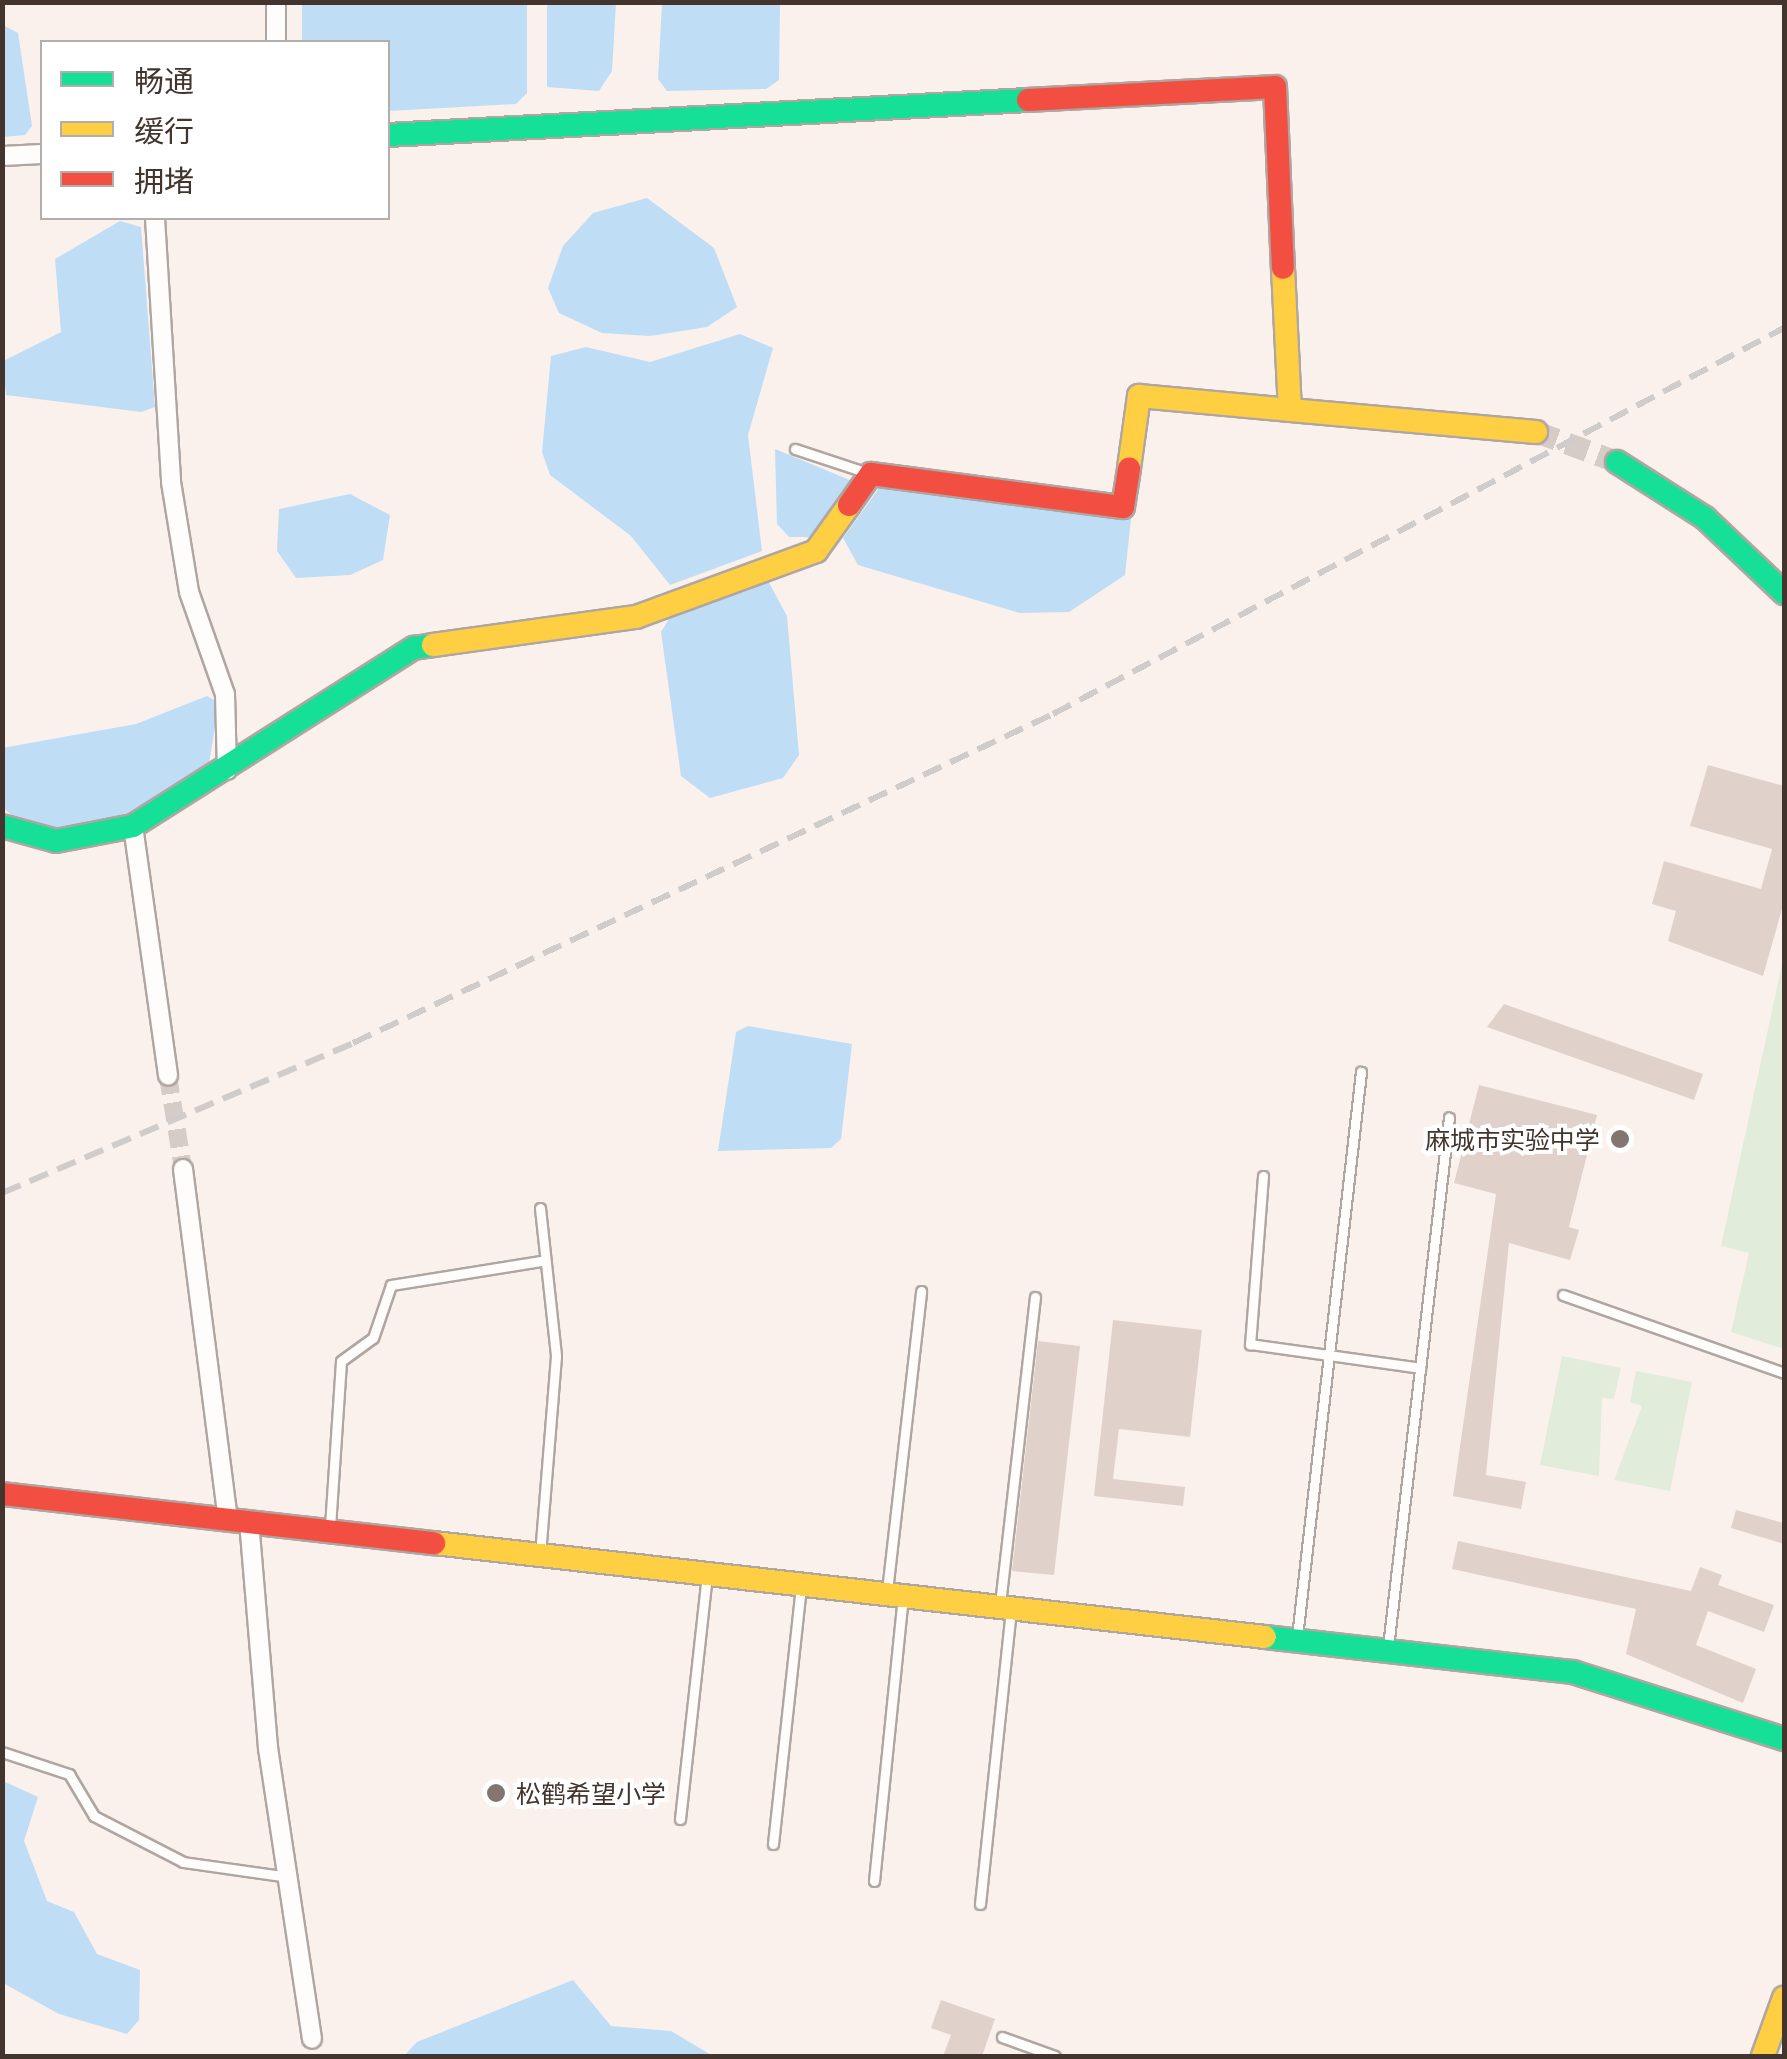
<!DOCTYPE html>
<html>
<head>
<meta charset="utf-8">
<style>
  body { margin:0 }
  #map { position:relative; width:1787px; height:2059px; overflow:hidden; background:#faf1ed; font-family:"Open Sans","Noto Sans SC",sans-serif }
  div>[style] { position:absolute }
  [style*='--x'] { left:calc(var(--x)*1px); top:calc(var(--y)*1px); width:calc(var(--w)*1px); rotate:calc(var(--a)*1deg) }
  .green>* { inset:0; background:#e2ecdb }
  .water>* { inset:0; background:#bfddf5 }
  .building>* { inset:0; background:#e0d2cb }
  .street-tunnel>* { height:18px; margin-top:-9px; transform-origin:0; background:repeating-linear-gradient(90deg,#d5cbc7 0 18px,transparent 0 27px) }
  .secondary-tunnel>* { height:22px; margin-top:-11px; transform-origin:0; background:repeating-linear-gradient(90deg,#d5cbc7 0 22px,transparent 0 33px) }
  .roads { filter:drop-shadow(2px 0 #b0a6a1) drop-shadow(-2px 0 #b0a6a1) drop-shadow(0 2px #b0a6a1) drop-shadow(0 -2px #b0a6a1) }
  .lane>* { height:9px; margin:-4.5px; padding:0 4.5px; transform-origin:4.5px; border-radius:4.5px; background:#fefdfc }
  .street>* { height:18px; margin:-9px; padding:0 9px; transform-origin:9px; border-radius:9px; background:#fefdfc }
  .fast>* { height:22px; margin:-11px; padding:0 11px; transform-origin:11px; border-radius:11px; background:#16e098 }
  .slow>* { height:22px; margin:-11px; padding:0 11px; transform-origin:11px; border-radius:11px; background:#ffcf43 }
  .jam>* { height:22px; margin:-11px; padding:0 11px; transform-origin:11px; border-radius:11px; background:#f24e42 }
  .rail>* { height:6px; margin-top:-3px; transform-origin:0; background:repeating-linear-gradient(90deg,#d0cccb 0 20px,transparent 0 30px) }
  .dots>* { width:28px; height:28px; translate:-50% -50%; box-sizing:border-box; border:5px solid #fff; border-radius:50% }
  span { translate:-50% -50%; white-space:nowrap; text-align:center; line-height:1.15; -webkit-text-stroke:8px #fff; paint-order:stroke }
  .poi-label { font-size:25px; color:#43342d }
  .right { translate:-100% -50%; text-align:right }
  .left { translate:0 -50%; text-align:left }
  .frame { position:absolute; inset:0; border:5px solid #43342d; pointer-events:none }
  .legend { position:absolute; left:40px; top:40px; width:350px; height:180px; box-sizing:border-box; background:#fff; border:2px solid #b4aeab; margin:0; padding:12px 18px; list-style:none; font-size:30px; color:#43342d }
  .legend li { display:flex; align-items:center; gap:20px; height:50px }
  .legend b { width:50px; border:2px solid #b4aeab }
</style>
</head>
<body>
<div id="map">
  <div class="green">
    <div style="clip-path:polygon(1784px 955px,1784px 1349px,1731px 1332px,1749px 1253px,1721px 1246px)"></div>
    <div style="clip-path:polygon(1562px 1356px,1621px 1368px,1614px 1399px,1602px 1398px,1599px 1476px,1540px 1465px)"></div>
    <div style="clip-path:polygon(1636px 1371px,1692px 1382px,1670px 1491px,1614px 1480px,1642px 1406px,1630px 1402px)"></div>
  </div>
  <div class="water">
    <div style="clip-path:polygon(302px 3px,527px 3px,527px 93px,516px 104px,388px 111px,388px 42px,302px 42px)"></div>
    <div style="clip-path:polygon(547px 3px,616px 3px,612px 71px,599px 91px,547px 87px)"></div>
    <div style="clip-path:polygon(662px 3px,780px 3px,779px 80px,766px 89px,667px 91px,658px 79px)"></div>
    <div style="clip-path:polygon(3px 25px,18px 33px,32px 126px,25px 135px,3px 137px)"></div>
    <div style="clip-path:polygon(647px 198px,714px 248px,737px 307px,707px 327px,650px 336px,602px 333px,559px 313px,548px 288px,563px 246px,593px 213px)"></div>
    <div style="clip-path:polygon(120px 221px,141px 227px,155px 407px,141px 412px,6px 395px,3px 361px,61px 332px,55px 259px)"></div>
    <div style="clip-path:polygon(740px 334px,773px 348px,748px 435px,762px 551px,670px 585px,631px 536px,550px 475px,542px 452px,551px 356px,586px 347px,650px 362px)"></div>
    <div style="clip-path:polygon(775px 449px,857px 483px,822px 537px,789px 537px,777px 524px)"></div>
    <div style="clip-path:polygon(880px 487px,1131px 519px,1125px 575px,1069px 612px,1020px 613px,858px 565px,843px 538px)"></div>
    <div style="clip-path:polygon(350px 494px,390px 515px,383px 560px,350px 575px,296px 578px,277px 551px,279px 509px)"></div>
    <div style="clip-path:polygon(767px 579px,787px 616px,799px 755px,783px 778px,710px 798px,681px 776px,661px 632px,671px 616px)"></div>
    <div style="clip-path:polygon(207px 696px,219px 703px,208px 770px,142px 809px,60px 832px,24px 825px,3px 808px,2px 748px,136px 724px)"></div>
    <div style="clip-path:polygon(748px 1026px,852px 1044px,841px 1139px,831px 1148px,718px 1151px,736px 1032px)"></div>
    <div style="clip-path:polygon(3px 1781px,38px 1797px,24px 1841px,47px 1901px,74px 1912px,97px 1954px,140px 1970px,139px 2020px,127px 2034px,59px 2014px,3px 1983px)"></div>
    <div style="clip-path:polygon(573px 1980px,611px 2026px,671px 2031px,713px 2056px,404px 2056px,417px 2042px)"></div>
  </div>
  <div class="building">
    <div style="clip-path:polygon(1708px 765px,1784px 786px,1784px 902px,1763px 976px,1668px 941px,1676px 911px,1652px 904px,1664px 861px,1761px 889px,1772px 849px,1690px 826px)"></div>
    <div style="clip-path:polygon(1504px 1004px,1703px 1074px,1694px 1100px,1487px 1027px)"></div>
    <div style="clip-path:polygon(1479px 1085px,1597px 1115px,1569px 1227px,1579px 1230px,1570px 1260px,1509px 1243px,1486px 1475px,1526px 1482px,1521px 1509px,1453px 1496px,1496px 1194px,1454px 1183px)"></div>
    <div style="clip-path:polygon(1113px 1320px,1202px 1330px,1190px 1437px,1119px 1429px,1113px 1479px,1185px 1487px,1183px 1506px,1094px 1496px)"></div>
    <div style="clip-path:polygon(1038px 1341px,1080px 1346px,1054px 1575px,1012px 1571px)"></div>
    <div style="clip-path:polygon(1736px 1510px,1784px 1523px,1784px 1544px,1731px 1528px)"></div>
    <div style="clip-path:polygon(1458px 1541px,1691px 1591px,1700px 1567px,1722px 1575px,1718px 1585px,1774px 1605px,1764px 1632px,1708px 1611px,1696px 1645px,1756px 1669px,1743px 1703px,1626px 1654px,1636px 1609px,1452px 1569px)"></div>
    <div style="clip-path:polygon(941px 2000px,995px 2019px,982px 2056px,943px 2056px,951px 2035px,931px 2028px)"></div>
  </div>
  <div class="street-tunnel">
    <div style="--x:168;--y:1076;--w:94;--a:80.8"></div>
  </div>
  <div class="secondary-tunnel">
    <div style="--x:1536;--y:432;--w:86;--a:20.3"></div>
  </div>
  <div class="roads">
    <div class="lane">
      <div style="--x:795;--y:449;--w:77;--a:18.2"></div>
      <div style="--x:1263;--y:1176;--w:169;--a:94.4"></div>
      <div style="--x:1250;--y:1344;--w:172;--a:8"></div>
      <div style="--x:540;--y:1208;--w:149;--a:83.8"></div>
      <div style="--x:556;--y:1356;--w:198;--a:94.6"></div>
      <div style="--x:1563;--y:1295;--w:234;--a:19.4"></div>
      <div style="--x:330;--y:1527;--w:166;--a:-86.2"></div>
      <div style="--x:341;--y:1361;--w:39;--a:-36"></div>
      <div style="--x:373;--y:1338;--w:56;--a:-71.2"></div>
      <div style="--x:391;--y:1285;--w:152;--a:-9.1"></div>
      <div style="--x:887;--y:1591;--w:302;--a:-83.5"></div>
      <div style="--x:1000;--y:1604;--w:309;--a:-83.5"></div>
      <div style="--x:1297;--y:1637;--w:569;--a:-83.54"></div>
      <div style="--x:1388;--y:1647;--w:533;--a:-83.43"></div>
      <div style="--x:2;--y:1752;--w:71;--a:18.2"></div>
      <div style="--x:69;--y:1774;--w:49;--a:59.2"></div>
      <div style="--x:94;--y:1816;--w:100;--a:27.3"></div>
      <div style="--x:183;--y:1862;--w:106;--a:8.1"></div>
      <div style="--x:680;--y:1819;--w:246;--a:-83.7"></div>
      <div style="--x:773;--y:1844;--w:261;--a:-83.8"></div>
      <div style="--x:874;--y:1881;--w:286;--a:-84.2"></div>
      <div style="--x:980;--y:1904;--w:298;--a:-84"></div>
      <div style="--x:1002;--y:2037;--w:56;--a:19.7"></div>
    </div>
    <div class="street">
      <div style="--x:276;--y:2;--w:40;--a:90"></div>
      <div style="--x:2;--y:156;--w:40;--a:-2.9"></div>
      <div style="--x:155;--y:218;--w:264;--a:86.5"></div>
      <div style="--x:171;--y:482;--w:111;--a:80.7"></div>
      <div style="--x:189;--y:592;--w:108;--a:70.6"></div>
      <div style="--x:225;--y:694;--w:76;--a:88.5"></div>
      <div style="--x:133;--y:826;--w:252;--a:82"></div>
      <div style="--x:183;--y:1169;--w:353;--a:82.7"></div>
      <div style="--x:249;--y:1521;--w:228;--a:85.2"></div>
      <div style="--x:268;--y:1748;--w:294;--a:81.4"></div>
    </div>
    <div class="fast">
      <div style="--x:388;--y:135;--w:641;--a:-3.13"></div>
      <div style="--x:1617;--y:462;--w:104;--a:32.5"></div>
      <div style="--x:1705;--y:518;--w:109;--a:43.5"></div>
      <div style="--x:2;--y:826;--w:56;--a:15.5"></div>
      <div style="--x:56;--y:841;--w:78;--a:-11"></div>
      <div style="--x:133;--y:826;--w:333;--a:-32.4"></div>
      <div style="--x:414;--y:648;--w:19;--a:-9"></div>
      <div style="--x:1265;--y:1637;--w:310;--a:6.5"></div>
      <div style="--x:1573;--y:1672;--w:221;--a:17.6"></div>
    </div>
    <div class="slow">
      <div style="--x:1283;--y:268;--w:142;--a:87.2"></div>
      <div style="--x:1290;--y:410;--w:247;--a:5.1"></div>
      <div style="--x:1129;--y:468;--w:73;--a:-82.1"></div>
      <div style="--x:1139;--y:396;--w:152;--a:5.3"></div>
      <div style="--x:433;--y:645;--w:205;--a:-7.9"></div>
      <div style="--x:636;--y:617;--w:192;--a:-20.1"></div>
      <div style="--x:816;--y:551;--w:57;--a:-54.3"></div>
      <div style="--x:434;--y:1543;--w:836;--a:6.45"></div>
      <div style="--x:1763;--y:2056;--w:62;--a:-70.1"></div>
    </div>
    <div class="jam">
      <div style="--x:1028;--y:100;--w:247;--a:-3"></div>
      <div style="--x:1275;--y:87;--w:181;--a:87.5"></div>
      <div style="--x:849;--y:505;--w:38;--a:-55"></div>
      <div style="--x:871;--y:474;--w:254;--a:7.5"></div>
      <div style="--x:1123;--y:507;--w:39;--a:-81"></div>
      <div style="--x:2;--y:1494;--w:435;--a:6.5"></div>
    </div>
  </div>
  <div class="rail">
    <div style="--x:2;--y:1193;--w:382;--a:-23.1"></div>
    <div style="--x:353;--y:1043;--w:773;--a:-25.17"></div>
    <div style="--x:1053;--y:714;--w:827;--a:-27.84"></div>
  </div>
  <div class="dots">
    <div style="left:1620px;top:1139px;background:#837670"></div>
    <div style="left:496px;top:1793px;background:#837670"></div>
  </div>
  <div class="poi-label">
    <span class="right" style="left:1600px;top:1139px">麻城市实验中学</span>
    <span class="left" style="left:516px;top:1793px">松鹤希望小学</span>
  </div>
  <div class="frame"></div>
  <ul class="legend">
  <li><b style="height:12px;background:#16e098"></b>畅通</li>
  <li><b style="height:12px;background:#ffcf43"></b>缓行</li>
  <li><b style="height:12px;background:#f24e42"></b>拥堵</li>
  </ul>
</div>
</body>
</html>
